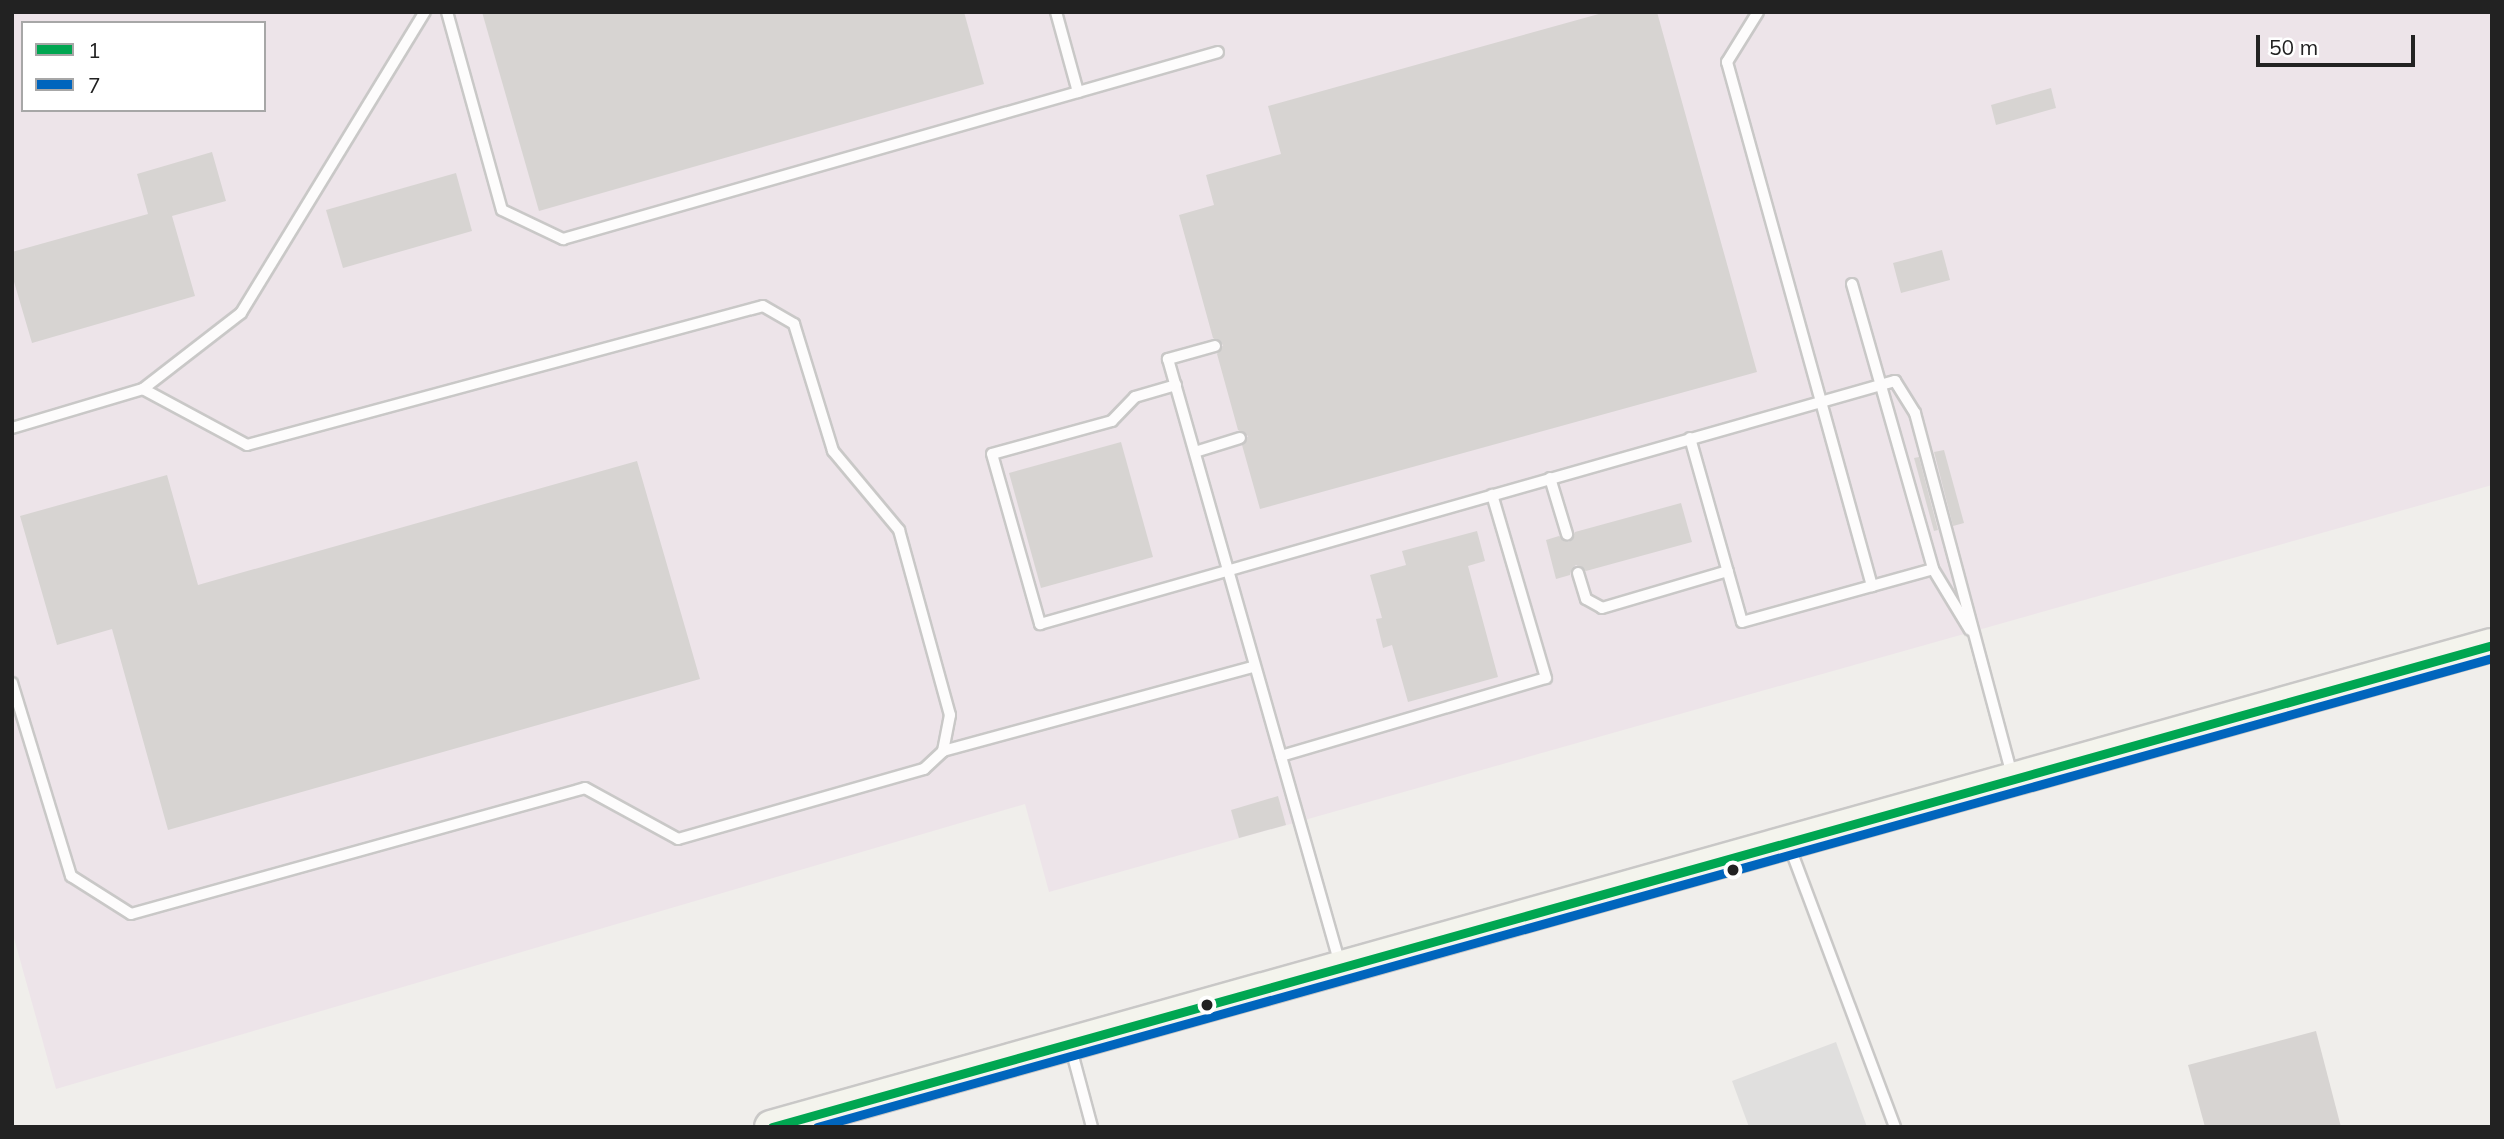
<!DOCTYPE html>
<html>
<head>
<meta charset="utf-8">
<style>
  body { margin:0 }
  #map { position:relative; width:2504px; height:1139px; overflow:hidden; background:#f0eeeb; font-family:Mulish,sans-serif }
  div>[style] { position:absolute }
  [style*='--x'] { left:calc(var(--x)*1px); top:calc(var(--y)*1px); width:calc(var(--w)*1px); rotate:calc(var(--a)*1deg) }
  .industrial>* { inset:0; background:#ede4e9 }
  .parking>* { inset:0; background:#e0dfde }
  .building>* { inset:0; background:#d7d4d2 }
  .roads { filter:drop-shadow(2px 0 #c9c8c7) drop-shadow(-2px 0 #c9c8c7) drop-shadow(0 2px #c9c8c7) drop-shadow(0 -2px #c9c8c7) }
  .lane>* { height:10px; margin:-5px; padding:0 5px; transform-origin:5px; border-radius:5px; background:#fdfcfc }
  .secondary>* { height:32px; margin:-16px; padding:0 16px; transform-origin:16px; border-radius:16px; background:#f4f4ed }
  .bus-1>* { height:9px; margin:-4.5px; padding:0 4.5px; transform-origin:4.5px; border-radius:4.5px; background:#00a651 }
  .bus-2>* { height:9px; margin:-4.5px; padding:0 4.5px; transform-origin:4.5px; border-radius:4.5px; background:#0065bd }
  .dots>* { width:19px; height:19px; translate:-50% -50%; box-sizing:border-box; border:4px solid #fff; border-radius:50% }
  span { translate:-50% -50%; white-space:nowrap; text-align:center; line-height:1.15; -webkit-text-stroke:5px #fff; paint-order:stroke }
  .frame { position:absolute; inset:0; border:14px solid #222; pointer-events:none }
  .legend { position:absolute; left:21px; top:21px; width:245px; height:91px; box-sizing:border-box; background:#fff; border:2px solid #a7a7a7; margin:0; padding:9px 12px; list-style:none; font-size:21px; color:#222 }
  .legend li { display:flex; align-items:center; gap:14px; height:35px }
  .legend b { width:35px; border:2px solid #a7a7a7 }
  .scale { position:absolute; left:2256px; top:35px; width:159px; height:32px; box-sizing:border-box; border:4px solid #222; border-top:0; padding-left:9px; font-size:21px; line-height:24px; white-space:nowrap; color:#222; -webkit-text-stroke:5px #fff; paint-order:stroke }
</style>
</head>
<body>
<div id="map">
  <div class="industrial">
    <div style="clip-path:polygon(evenodd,12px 12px,2492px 12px,2492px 485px,1049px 892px,1025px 804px,56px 1089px,12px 931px,12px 12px,23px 23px,264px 23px,264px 110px,23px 110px,23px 23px)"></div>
  </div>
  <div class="parking">
    <div style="clip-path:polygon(1836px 1042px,1867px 1127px,1749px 1127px,1732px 1081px)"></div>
  </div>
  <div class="building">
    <div style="clip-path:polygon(482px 12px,964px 12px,984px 84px,539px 211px)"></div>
    <div style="clip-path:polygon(1606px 12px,1657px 12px,1757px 372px,1260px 509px,1242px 445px,1248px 436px,1238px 430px,1217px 354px,1223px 345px,1213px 338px,1179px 215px,1214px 205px,1206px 175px,1281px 154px,1268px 106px)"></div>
    <div style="clip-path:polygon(2051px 88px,2056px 108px,1996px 125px,1991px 105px)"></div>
    <div style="clip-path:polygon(212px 152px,226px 201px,172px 216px,195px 296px,32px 343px,12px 275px,12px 252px,148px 214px,137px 174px)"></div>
    <div style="clip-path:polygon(456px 173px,472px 231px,343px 268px,326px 210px)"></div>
    <div style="clip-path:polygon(1942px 250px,1950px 280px,1901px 293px,1893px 263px)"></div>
    <div style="clip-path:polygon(1121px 442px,1153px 557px,1041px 588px,1009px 473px)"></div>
    <div style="clip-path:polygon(1944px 450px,1964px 523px,1953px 526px,1934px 452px)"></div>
    <div style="clip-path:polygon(1919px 457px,1938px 530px,1934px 531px,1914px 458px)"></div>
    <div style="clip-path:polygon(637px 461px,700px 679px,168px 830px,112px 629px,57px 645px,20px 516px,167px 475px,198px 585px)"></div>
    <div style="clip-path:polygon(1681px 503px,1692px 542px,1586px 571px,1576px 565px,1572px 568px,1570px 575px,1556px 579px,1546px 540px,1559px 536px,1569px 542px,1575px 532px)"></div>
    <div style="clip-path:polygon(1477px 531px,1485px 561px,1468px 566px,1498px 677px,1408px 702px,1392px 645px,1383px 648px,1376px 619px,1382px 618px,1370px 575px,1406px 565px,1402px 551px)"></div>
    <div style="clip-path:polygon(1278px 796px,1286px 825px,1239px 838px,1231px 810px)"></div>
    <div style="clip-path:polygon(2316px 1031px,2341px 1127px,2205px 1127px,2188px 1065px)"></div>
  </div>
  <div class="roads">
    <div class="lane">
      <div style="--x:447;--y:12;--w:205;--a:74.5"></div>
      <div style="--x:502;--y:210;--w:68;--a:25.4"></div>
      <div style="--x:563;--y:239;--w:681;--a:-15.93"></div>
      <div style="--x:1056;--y:12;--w:83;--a:74.6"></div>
      <div style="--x:1758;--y:12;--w:59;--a:121.8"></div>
      <div style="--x:1727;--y:62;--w:544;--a:74.53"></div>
      <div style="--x:1852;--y:284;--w:296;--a:74.1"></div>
      <div style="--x:1933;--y:569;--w:71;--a:58.8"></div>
      <div style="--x:1215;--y:346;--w:49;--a:164.5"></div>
      <div style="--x:1168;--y:359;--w:629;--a:74.13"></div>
      <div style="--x:1176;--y:385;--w:43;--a:163.7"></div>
      <div style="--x:1135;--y:397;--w:33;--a:134"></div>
      <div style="--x:1112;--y:421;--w:124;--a:164.6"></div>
      <div style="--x:992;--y:454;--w:177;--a:74.2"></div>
      <div style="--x:1040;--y:624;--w:889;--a:-15.87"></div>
      <div style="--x:1895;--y:381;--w:38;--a:58"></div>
      <div style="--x:1915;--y:413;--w:378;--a:75"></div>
      <div style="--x:143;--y:389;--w:124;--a:-37.8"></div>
      <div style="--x:241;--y:313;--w:353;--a:-58.6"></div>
      <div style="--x:12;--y:428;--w:137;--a:-16.6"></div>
      <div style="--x:143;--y:389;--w:118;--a:28.3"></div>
      <div style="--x:247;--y:445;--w:534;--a:-15.08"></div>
      <div style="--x:763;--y:306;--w:36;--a:30"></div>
      <div style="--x:794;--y:324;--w:133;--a:72.9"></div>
      <div style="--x:833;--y:451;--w:103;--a:50.1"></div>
      <div style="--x:899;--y:530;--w:192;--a:74.6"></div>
      <div style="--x:950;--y:715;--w:37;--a:101"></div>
      <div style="--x:1690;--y:438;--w:191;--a:74.2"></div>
      <div style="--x:1742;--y:622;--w:198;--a:-15.5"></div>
      <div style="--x:1195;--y:452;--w:47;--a:-17.3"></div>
      <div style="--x:1550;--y:478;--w:59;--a:73.1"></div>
      <div style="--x:1578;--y:573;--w:27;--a:73"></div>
      <div style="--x:1586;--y:599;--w:18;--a:29"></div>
      <div style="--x:1602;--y:608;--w:131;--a:-16.4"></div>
      <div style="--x:12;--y:683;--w:202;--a:73"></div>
      <div style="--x:71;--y:876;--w:71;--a:32.3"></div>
      <div style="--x:131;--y:914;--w:471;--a:-15.5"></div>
      <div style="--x:585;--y:788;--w:106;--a:28.7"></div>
      <div style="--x:678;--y:839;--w:256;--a:-15.9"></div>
      <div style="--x:924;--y:769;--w:26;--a:-43"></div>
      <div style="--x:943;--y:751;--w:323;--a:-15.2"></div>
      <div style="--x:1281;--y:756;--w:276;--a:-16.4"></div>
      <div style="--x:1546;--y:678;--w:191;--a:-106.4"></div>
      <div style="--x:1789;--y:845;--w:301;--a:69.4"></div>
      <div style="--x:1070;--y:1045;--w:85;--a:75"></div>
    </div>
    <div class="secondary">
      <div style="--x:771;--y:1127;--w:1787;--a:-15.65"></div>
    </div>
  </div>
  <div class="bus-1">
    <div style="--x:772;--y:1127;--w:1786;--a:-15.65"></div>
  </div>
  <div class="bus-2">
    <div style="--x:817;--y:1127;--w:1739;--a:-15.64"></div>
  </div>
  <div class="dots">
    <div style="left:1733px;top:870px;background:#222"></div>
    <div style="left:1207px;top:1005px;background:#222"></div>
  </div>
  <div class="frame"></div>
  <ul class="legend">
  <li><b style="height:9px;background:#00a651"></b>1</li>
  <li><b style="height:9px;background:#0065bd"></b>7</li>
  </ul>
  <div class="scale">50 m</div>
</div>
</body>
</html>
